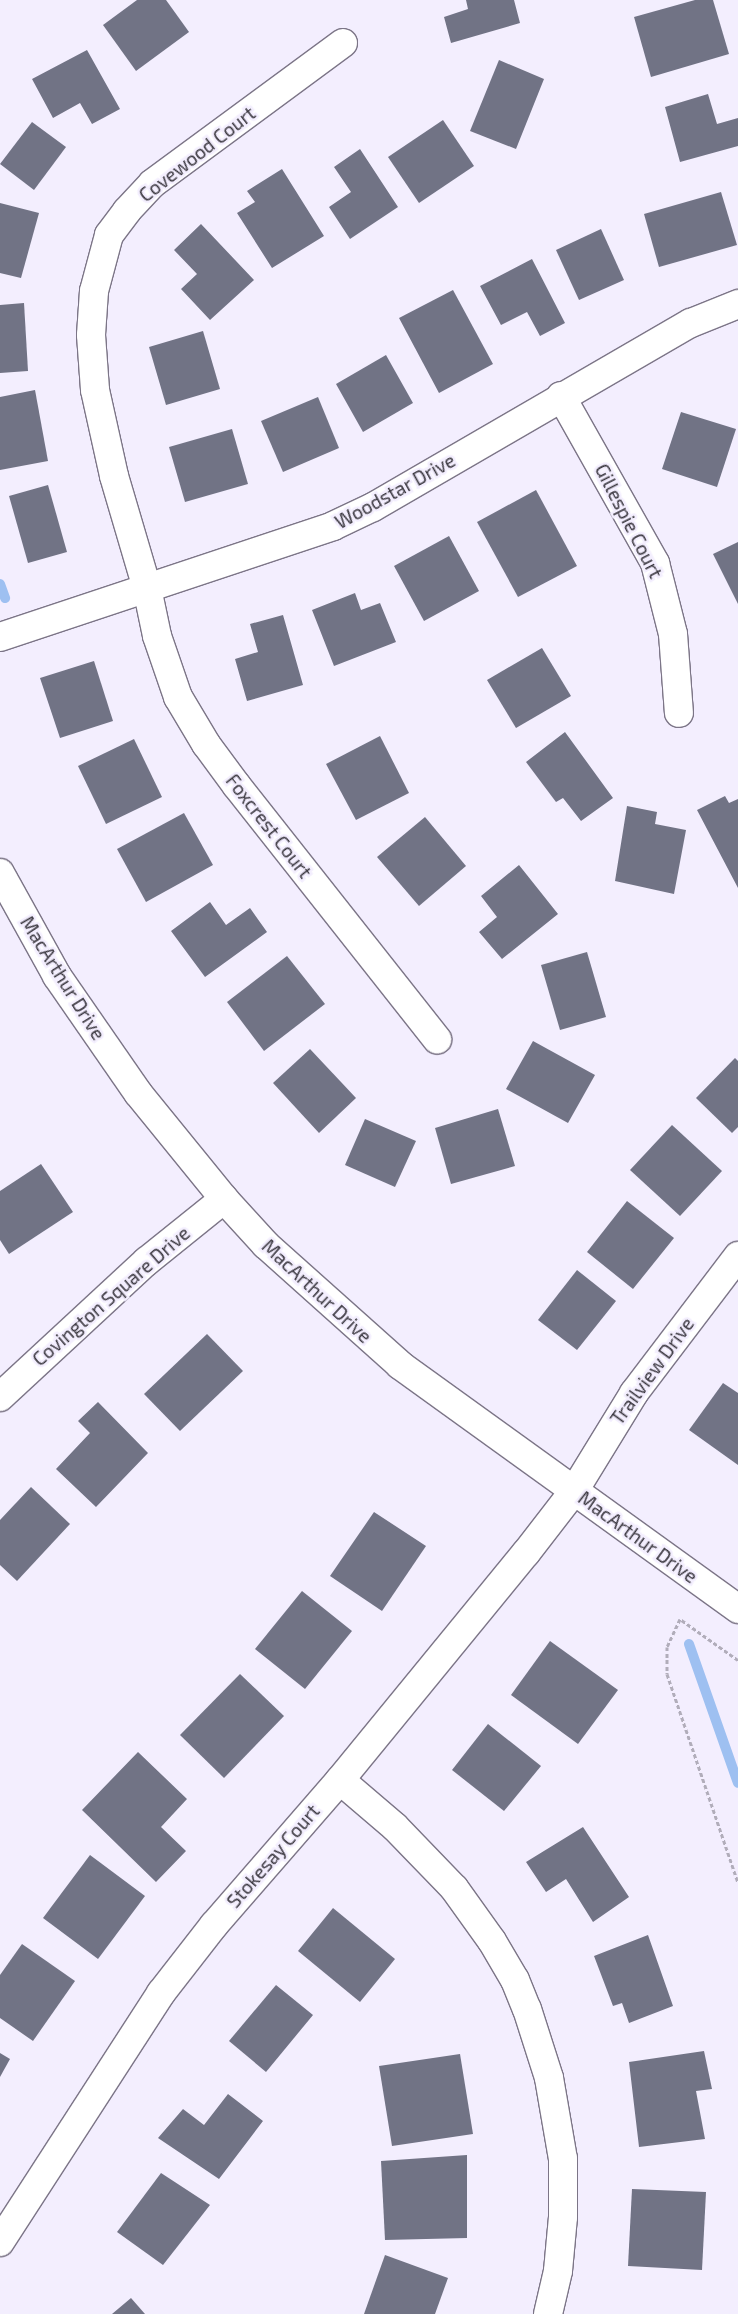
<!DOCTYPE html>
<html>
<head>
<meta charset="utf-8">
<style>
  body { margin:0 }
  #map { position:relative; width:738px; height:2314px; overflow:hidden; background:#f3eefe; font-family:"Exo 2",sans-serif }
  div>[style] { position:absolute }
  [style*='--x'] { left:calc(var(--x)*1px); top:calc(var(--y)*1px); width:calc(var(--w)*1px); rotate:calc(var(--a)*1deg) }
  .stream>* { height:10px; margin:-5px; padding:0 5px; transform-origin:5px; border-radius:5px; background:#9ec0f1 }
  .building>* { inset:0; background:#717385 }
  .path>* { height:3px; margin-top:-1.5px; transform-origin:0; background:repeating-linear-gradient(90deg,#b1adba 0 4px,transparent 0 6.5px) }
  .roads { filter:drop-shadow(1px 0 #7c7587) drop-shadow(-1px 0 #7c7587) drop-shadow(0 1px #7c7587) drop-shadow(0 -1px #7c7587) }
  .minor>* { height:28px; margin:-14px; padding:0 14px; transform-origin:14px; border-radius:14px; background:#fff }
  .tertiary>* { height:28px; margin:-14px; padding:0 14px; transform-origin:14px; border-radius:14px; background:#fff }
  span { translate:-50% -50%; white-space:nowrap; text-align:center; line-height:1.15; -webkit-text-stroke:5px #f3eefe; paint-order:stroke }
  .street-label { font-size:19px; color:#39363e }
</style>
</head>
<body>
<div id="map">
  <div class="stream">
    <div style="--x:0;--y:584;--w:15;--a:70"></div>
    <div style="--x:689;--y:1644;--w:147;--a:70.6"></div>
  </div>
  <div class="building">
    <div style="clip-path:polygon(137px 0,166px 0,189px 32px,136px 71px,103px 25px)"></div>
    <div style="clip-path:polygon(466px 0,514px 0,520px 23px,451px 43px,444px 17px,468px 9px)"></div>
    <div style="clip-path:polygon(695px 0,713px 0,729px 54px,651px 77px,634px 17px)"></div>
    <div style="clip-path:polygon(87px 50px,120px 109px,92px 124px,80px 103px,53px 118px,32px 79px)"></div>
    <div style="clip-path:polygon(499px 60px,544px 79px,516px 149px,470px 131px)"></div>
    <div style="clip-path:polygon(708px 94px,717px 124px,738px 118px,738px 146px,680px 162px,665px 107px)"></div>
    <div style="clip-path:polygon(443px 120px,474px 166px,419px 203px,388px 157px)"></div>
    <div style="clip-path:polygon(32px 122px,66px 147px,34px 190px,0 164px)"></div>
    <div style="clip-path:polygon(360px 149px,398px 207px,350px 239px,329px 207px,351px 192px,334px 167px)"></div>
    <div style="clip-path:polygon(282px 169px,324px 236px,272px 268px,237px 213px,255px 202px,247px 191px)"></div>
    <div style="clip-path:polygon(721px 192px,737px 245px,659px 267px,644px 214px)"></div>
    <div style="clip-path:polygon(0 203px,39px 213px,21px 278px,0 273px)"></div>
    <div style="clip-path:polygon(201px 224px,254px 280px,210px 320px,181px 289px,197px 274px,174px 250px)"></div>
    <div style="clip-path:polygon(601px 229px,624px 280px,579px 300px,556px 250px)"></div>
    <div style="clip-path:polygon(532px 259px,565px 323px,540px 336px,527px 312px,501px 325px,480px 286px)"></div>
    <div style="clip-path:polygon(453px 290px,493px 364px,439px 393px,399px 318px)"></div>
    <div style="clip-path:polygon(24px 303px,28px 371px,0 373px,0 305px)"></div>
    <div style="clip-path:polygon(203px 331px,220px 389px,166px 405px,149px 347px)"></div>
    <div style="clip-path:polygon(386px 355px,413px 403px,363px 432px,336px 384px)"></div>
    <div style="clip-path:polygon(35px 390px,48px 461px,0 470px,0 397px)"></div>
    <div style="clip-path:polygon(318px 397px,339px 448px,283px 472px,261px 421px)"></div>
    <div style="clip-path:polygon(681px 412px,736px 429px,717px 487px,662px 469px)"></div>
    <div style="clip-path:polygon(232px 429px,248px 484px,185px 502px,169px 447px)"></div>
    <div style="clip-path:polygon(48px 485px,67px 552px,28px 563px,9px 496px)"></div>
    <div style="clip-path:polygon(536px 490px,577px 566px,518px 597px,477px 522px)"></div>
    <div style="clip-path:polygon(449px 536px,479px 591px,424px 621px,394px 566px)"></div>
    <div style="clip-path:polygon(738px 542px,738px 604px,713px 554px)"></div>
    <div style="clip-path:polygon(355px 593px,361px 610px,380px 603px,396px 642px,334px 666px,312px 610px)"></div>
    <div style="clip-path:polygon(283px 615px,303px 685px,247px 701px,235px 659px,258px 652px,250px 624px)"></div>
    <div style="clip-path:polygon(542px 648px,571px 696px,516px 728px,487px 680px)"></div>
    <div style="clip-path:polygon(94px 661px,113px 721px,60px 738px,40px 678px)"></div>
    <div style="clip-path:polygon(565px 732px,613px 798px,581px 821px,563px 798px,556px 802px,526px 762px)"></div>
    <div style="clip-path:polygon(380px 736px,409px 793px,356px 820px,326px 764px)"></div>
    <div style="clip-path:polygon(134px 739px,162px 797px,106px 824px,78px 766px)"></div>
    <div style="clip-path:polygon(725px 796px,729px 803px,738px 799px,738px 888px,697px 810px)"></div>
    <div style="clip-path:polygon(627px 806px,657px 812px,655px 824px,686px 830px,674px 894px,615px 881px)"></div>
    <div style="clip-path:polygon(184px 813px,213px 865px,146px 902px,117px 849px)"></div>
    <div style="clip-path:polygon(425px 817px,466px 866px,419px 906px,377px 857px)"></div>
    <div style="clip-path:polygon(519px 865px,558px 914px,502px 959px,479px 932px,497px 917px,481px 896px)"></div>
    <div style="clip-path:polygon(210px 902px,226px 925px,250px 908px,267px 932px,205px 977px,171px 931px)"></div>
    <div style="clip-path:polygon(587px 952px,606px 1017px,560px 1030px,541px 965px)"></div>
    <div style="clip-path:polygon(287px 956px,325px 1004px,264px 1051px,227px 1002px)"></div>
    <div style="clip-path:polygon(533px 1041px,595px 1075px,568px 1123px,506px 1089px)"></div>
    <div style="clip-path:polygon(310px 1049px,356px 1098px,319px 1133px,273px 1083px)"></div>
    <div style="clip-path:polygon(735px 1058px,738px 1061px,738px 1127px,732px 1133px,696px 1098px)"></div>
    <div style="clip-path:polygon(498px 1109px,515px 1166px,451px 1184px,435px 1128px)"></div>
    <div style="clip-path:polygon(365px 1119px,416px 1141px,395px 1187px,345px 1165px)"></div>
    <div style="clip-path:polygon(672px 1125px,722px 1171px,680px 1216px,630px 1170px)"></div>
    <div style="clip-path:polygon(41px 1164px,73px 1212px,9px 1254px,0 1240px,0 1191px)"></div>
    <div style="clip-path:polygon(627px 1201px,674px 1238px,633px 1289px,587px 1252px)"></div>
    <div style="clip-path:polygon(577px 1270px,616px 1301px,577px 1350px,538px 1320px)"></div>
    <div style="clip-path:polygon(207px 1334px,243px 1371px,180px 1431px,144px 1394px)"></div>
    <div style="clip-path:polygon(723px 1383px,738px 1393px,738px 1465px,689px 1430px)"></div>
    <div style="clip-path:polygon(98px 1402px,148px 1453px,96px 1507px,56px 1469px,90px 1433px,78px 1421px)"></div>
    <div style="clip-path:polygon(31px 1487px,70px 1524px,17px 1581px,0 1565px,0 1520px)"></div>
    <div style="clip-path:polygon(374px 1512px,426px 1546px,382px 1611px,330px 1576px)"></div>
    <div style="clip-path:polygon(302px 1591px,352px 1631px,305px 1689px,255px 1649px)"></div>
    <div style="clip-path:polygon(550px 1641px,618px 1690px,578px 1744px,511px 1695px)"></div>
    <div style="clip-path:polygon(240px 1674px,284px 1716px,224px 1778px,180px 1735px)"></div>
    <div style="clip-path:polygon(488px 1724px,541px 1766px,504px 1811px,452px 1770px)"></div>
    <div style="clip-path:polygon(138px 1752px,187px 1799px,161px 1827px,186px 1851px,156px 1882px,82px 1810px)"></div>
    <div style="clip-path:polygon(583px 1827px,629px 1897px,593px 1922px,566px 1879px,546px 1892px,526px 1862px)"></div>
    <div style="clip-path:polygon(90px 1855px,145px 1896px,98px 1959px,43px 1918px)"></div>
    <div style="clip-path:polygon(333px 1908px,395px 1959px,360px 2002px,298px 1951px)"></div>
    <div style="clip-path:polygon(648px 1935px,673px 2006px,629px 2023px,622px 2003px,613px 2006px,594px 1956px)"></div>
    <div style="clip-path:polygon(22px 1944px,75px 1981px,33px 2041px,0 2018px,0 1975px)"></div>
    <div style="clip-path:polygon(276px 1985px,313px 2015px,266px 2072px,229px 2041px)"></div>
    <div style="clip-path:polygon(704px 2051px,712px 2089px,696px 2091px,705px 2139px,639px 2147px,629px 2062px)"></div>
    <div style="clip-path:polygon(0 2053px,10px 2059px,0 2077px)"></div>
    <div style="clip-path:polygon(460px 2054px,473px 2134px,392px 2146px,379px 2066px)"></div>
    <div style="clip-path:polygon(228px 2094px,263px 2121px,219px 2179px,158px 2138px,183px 2109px,204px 2125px)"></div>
    <div style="clip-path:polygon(467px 2155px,467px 2238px,385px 2240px,381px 2161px)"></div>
    <div style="clip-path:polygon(161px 2173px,210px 2205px,163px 2265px,117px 2232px)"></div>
    <div style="clip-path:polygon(632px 2189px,706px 2192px,702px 2270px,628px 2266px)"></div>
    <div style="clip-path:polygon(385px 2255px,448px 2278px,435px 2314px,364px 2314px)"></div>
    <div style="clip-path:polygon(131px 2298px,145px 2314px,112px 2314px)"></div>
  </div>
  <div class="path">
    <div style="--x:738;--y:1660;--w:71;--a:-144.7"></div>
    <div style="--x:680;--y:1619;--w:31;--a:115"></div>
    <div style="--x:667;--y:1647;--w:27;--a:90"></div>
    <div style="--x:667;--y:1674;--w:220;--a:71.2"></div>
  </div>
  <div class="roads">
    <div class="minor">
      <div style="--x:343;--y:43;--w:237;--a:143.6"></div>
      <div style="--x:152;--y:184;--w:37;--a:133"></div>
      <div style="--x:127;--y:211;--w:30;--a:127"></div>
      <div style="--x:109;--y:235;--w:58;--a:105"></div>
      <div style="--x:94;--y:291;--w:44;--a:93.9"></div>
      <div style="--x:91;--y:335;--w:55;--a:85.8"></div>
      <div style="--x:95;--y:390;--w:88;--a:77.5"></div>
      <div style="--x:114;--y:476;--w:117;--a:73.6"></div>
      <div style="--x:147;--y:588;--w:49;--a:78.2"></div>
      <div style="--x:157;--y:636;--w:65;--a:71"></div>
      <div style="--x:178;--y:697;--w:55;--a:59.2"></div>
      <div style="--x:206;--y:744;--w:52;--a:53.6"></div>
      <div style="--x:237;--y:786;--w:323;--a:51.7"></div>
      <div style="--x:561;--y:396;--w:192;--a:60.6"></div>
      <div style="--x:655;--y:563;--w:73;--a:75.8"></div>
      <div style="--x:673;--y:634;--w:79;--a:85.7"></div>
      <div style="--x:0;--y:637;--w:351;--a:-18.4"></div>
      <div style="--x:333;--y:526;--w:44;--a:-25.4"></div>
      <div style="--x:373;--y:507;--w:367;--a:-30.1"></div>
      <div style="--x:691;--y:323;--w:51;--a:-22"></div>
      <div style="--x:0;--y:1397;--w:200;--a:-42.8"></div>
      <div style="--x:147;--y:1261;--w:99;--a:-38.8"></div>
      <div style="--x:340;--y:1780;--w:72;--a:40.5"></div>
      <div style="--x:395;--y:1827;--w:85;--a:46"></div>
      <div style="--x:454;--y:1888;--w:65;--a:54.4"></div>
      <div style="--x:492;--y:1941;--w:45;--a:59.5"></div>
      <div style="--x:515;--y:1980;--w:31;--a:68"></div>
      <div style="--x:527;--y:2009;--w:72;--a:72.3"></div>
      <div style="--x:549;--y:2078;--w:82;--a:80.2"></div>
      <div style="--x:563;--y:2159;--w:58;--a:90"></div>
      <div style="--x:563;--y:2217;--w:54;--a:95.3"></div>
      <div style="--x:558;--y:2271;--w:44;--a:103.1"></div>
      <div style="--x:0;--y:2242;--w:297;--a:-57.1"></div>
      <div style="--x:161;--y:1993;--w:86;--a:-52.1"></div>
      <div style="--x:214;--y:1925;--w:192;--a:-49"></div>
      <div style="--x:340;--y:1780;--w:293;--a:-50.7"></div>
      <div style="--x:526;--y:1553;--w:78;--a:-52.3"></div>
      <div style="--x:574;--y:1491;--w:115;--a:-58.5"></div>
      <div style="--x:634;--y:1393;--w:172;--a:-52.8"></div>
    </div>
    <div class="tertiary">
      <div style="--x:0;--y:873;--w:118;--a:61"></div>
      <div style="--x:57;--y:976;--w:142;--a:55.3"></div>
      <div style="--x:138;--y:1093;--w:136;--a:50.9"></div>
      <div style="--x:224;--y:1199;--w:62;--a:47.6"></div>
      <div style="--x:266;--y:1245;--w:180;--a:41.8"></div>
      <div style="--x:400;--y:1365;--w:417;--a:35.8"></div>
    </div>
  </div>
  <div class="street-label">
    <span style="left:197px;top:154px;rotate:-38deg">Covewood Court</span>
    <span style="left:395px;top:491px;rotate:-29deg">Woodstar Drive</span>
    <span style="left:629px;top:521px;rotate:63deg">Gillespie Court</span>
    <span style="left:269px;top:826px;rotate:52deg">Foxcrest Court</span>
    <span style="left:63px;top:978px;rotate:58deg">MacArthur Drive</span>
    <span style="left:317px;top:1291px;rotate:43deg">MacArthur Drive</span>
    <span style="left:111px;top:1296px;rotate:-41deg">Covington Square Drive</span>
    <span style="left:652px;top:1371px;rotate:-54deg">Trailview Drive</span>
    <span style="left:638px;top:1537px;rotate:36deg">MacArthur Drive</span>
    <span style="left:273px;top:1856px;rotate:-49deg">Stokesay Court</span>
  </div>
</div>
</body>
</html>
